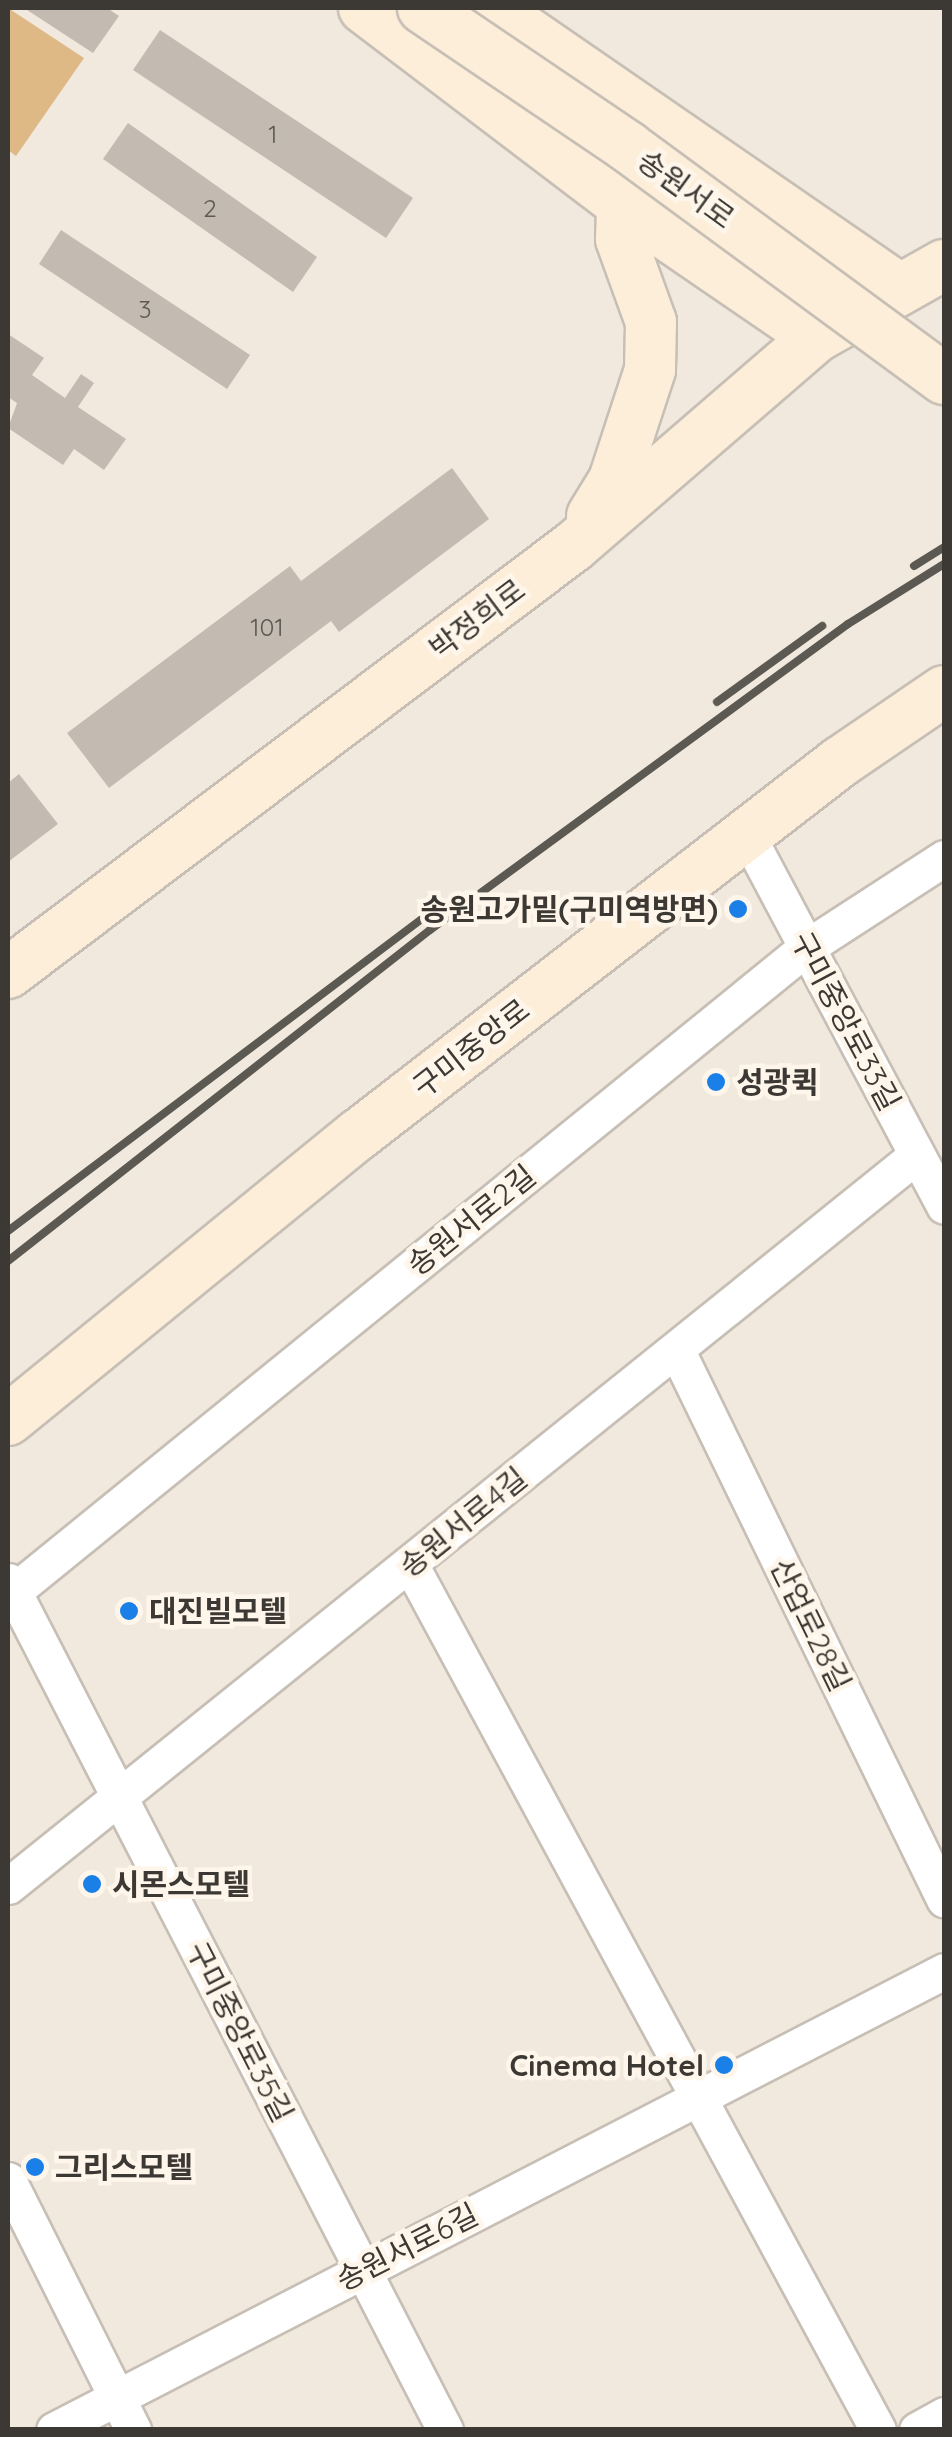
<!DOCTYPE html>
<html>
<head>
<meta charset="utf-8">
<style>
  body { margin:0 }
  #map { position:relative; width:952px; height:2437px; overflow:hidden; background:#f1e9de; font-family:Quicksand,"Noto Sans KR",sans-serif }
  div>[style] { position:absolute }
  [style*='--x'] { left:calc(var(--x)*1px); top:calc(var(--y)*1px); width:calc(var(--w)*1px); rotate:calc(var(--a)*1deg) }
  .green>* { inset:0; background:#deb885 }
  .building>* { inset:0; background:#c3bbb1 }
  .roads { filter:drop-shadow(2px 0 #c7bfb5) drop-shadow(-2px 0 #c7bfb5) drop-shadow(0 2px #c7bfb5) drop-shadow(0 -2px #c7bfb5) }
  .street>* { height:35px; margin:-17.5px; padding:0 17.5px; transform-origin:17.5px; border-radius:17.5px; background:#fff }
  .secondary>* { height:50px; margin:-25px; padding:0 25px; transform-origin:25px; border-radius:25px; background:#fdeeda }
  .rail>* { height:8px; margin:-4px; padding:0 4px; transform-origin:4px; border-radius:4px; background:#5c5852 }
  .bridges { filter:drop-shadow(2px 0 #c7bfb5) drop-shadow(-2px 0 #c7bfb5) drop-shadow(0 2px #c7bfb5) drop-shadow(0 -2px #c7bfb5) }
  .secondary-bridge>* { height:50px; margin:-25px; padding:0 25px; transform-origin:25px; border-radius:25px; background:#fdeeda }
  .dots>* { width:28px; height:28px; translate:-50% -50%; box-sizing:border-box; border:5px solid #fff6eb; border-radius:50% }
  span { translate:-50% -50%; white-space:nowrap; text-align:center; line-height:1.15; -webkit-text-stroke:9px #fff6eb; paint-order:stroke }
  .number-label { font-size:25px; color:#5e5a53 }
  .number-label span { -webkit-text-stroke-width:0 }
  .street-label { font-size:30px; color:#3c3934 }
  .poi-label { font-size:30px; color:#3c3934; font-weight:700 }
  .right { translate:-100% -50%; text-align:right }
  .left { translate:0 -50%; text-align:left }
  .frame { position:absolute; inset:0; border:10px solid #3c3934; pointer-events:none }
</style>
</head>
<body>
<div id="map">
  <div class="green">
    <div style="clip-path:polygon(8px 8px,84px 58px,16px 156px,8px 150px)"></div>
  </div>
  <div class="building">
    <div style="clip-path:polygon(24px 8px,107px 8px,119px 16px,93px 53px)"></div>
    <div style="clip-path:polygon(160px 30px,413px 198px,386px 238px,133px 70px)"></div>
    <div style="clip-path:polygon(128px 123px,317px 257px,293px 292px,103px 159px)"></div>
    <div style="clip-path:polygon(61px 230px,250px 355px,227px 389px,39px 264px)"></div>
    <div style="clip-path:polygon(8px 334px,44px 358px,32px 375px,65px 398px,81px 374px,94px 383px,78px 407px,126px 439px,104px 470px,74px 449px,63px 465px,8px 428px,17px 403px,8px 397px)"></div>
    <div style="clip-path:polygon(452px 468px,489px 519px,339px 632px,331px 621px,109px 788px,67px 733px,290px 566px,301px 581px)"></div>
    <div style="clip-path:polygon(19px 774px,58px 824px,8px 862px,8px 783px)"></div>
  </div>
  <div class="roads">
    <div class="street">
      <div style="--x:747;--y:835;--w:420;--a:62"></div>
      <div style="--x:677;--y:1351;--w:610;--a:64.02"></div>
      <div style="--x:410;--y:1564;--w:984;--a:61.61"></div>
      <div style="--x:8;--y:1581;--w:955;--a:62.76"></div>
      <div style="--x:8;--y:1596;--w:1029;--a:-39.09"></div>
      <div style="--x:807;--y:947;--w:163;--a:-33"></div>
      <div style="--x:8;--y:1886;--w:1166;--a:-38.81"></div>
      <div style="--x:8;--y:2180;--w:280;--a:63.4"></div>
      <div style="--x:54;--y:2430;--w:1001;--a:-27.28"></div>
      <div style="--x:917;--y:2430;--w:31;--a:-29"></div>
    </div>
    <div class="secondary">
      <div style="--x:364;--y:8;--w:324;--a:37.2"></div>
      <div style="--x:622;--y:204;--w:235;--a:34.4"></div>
      <div style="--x:492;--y:8;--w:493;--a:34.6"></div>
      <div style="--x:592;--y:516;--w:42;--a:-58.6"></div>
      <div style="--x:614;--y:480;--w:116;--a:-71.9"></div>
      <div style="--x:650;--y:370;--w:48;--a:-88.8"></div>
      <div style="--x:651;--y:322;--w:88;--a:-109.9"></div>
      <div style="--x:621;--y:239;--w:35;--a:-88"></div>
      <div style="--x:8;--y:973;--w:709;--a:-37.03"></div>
      <div style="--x:574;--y:546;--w:320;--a:-40.8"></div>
      <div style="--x:816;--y:337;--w:147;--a:-29.4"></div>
      <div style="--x:8;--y:1420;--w:453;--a:-39.2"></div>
      <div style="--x:359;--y:1134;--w:608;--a:-37.72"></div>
      <div style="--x:840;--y:762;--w:126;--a:-34.3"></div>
    </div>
  </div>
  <div class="rail">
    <div style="--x:914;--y:566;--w:36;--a:-32"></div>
    <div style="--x:717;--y:702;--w:130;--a:-35.9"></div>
    <div style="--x:8;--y:1231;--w:525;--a:-37.02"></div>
    <div style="--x:8;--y:1261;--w:536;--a:-38.11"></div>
    <div style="--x:430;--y:930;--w:518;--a:-36.21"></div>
    <div style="--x:848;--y:624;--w:113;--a:-32"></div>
  </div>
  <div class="bridges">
    <div class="secondary-bridge">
      <div style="--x:423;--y:8;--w:248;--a:34.1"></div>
      <div style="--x:628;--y:147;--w:392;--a:36.3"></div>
    </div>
  </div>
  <div class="dots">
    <div style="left:738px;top:909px;background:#1a7fe7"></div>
    <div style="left:716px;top:1082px;background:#1a7fe7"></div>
    <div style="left:129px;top:1611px;background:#1a7fe7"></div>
    <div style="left:92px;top:1884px;background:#1a7fe7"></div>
    <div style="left:724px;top:2065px;background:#1a7fe7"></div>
    <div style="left:35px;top:2167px;background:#1a7fe7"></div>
  </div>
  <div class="number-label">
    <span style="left:273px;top:134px">1</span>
    <span style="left:210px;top:208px">2</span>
    <span style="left:145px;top:309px">3</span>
    <span style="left:267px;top:627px">101</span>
  </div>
  <div class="street-label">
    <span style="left:686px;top:189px;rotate:36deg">송원서로</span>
    <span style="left:477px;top:619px;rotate:-37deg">박정희로</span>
    <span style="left:846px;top:1021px;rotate:62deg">구미중앙로33길</span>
    <span style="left:471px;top:1048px;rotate:-38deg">구미중앙로</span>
    <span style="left:471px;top:1220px;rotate:-39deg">송원서로2길</span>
    <span style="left:463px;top:1522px;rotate:-39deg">송원서로4길</span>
    <span style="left:811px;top:1625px;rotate:64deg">산업로28길</span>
    <span style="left:240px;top:2032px;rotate:63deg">구미중앙로35길</span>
    <span style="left:407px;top:2247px;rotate:-27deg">송원서로6길</span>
  </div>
  <div class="poi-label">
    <span class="right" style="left:718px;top:909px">송원고가밑(구미역방면)</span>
    <span class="left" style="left:736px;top:1082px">성광퀵</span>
    <span class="left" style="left:149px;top:1611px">대진빌모텔</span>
    <span class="left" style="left:112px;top:1884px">시몬스모텔</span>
    <span class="right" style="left:704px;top:2065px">Cinema Hotel</span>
    <span class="left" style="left:55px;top:2167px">그리스모텔</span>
  </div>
  <div class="frame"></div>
</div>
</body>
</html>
